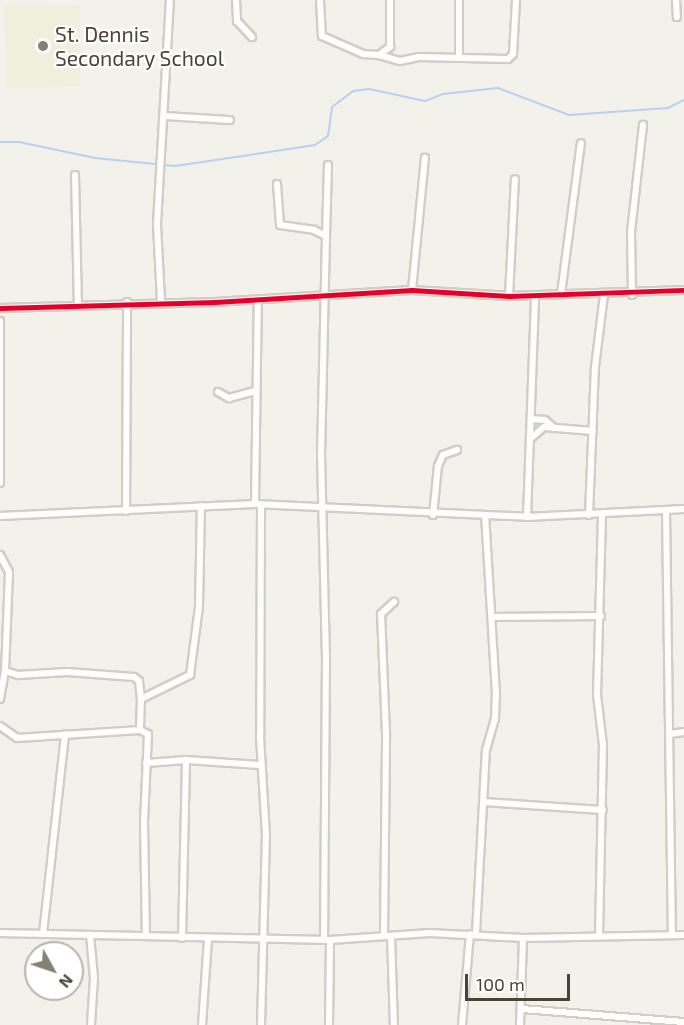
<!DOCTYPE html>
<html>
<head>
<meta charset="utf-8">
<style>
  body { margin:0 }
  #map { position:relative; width:684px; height:1025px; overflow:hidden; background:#f2f1ea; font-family:"Exo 2",sans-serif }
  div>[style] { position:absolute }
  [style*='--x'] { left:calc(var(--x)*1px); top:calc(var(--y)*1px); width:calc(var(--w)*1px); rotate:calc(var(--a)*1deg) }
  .education>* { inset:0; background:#f0eedc }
  .stream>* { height:2px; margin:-1px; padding:0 1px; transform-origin:1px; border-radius:1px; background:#b7d1f3 }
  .roads { filter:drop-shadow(2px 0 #d0cec7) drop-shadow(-2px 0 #d0cec7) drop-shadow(0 2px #d0cec7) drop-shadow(0 -2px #d0cec7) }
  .minor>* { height:6px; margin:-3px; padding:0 3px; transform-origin:3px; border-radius:3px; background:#fdfdfc }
  .bus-1>* { height:4.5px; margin:-2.25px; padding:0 2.25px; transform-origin:2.25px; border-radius:2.25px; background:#e4002b }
  .dots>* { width:16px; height:16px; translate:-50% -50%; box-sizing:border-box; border:3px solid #fff; border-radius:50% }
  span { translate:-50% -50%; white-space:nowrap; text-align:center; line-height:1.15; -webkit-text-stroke:4.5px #fff; paint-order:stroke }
  .poi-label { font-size:21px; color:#494435 }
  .left { translate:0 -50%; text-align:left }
  .north { position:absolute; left:24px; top:941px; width:60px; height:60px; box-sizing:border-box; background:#fff; border:2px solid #b6b4ae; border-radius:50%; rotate:130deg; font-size:16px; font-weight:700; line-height:24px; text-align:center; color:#494435 }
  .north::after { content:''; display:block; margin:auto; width:21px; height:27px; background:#848174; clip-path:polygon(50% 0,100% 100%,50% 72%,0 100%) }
  .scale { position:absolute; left:465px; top:974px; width:105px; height:27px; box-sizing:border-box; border:3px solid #494435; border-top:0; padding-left:8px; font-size:18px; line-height:21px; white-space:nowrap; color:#494435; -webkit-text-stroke:4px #fff; paint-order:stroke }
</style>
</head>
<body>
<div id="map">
  <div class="education">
    <div style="clip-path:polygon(80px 5px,80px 86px,6px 87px,5px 6px)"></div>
  </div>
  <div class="stream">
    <div style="--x:0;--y:142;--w:19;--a:0"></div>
    <div style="--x:19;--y:142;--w:78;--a:11.9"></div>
    <div style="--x:95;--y:158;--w:80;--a:5.7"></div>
    <div style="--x:175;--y:166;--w:142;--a:-8.5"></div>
    <div style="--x:315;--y:145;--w:16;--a:-35"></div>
    <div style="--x:328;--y:136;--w:29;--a:-82"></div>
    <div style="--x:332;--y:107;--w:26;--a:-37"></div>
    <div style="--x:353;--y:91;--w:16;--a:-7"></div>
    <div style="--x:369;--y:89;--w:57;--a:12.1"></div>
    <div style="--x:425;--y:101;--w:19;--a:-21"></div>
    <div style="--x:443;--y:94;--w:55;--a:-6.2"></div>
    <div style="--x:498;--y:88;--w:76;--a:20.8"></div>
    <div style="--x:569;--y:115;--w:99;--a:-4"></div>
    <div style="--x:668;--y:108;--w:18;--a:-27"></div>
  </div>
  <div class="roads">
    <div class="minor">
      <div style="--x:236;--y:0;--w:21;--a:87"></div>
      <div style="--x:237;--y:21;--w:22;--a:47"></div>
      <div style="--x:320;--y:0;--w:36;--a:87"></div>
      <div style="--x:322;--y:36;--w:45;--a:23.7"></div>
      <div style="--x:363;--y:54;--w:16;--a:4"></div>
      <div style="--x:379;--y:55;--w:14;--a:-36"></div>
      <div style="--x:390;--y:47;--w:47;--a:-90"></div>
      <div style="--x:676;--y:0;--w:17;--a:87"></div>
      <div style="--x:379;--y:55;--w:22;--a:16"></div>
      <div style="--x:400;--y:61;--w:19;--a:-12"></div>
      <div style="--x:419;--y:57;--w:89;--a:1.3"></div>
      <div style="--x:508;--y:59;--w:7;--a:-45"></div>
      <div style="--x:513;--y:54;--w:54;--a:-86.8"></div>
      <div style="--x:459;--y:57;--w:57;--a:-90"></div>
      <div style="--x:164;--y:116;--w:66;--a:3.5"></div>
      <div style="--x:75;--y:175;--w:128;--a:88.7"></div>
      <div style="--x:277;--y:184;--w:41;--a:85.8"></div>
      <div style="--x:280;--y:225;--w:34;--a:8"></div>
      <div style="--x:314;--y:230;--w:13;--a:27"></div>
      <div style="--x:326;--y:236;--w:218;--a:91.3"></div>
      <div style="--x:321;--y:454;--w:205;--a:88.6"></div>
      <div style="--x:326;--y:659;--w:281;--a:90.4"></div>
      <div style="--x:326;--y:236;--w:71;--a:-88.4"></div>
      <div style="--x:412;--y:290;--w:133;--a:-84.4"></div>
      <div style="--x:561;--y:294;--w:152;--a:-82.5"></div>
      <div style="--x:632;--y:295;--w:63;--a:-90.9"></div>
      <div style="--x:631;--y:232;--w:108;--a:-83.6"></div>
      <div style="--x:509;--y:296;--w:117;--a:-87.1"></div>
      <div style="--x:161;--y:301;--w:77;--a:-93"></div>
      <div style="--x:157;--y:224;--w:224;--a:-86.7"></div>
      <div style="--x:0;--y:308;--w:215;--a:-1.6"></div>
      <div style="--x:215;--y:302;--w:197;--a:-3.5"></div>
      <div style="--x:412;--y:290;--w:97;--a:3.5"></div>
      <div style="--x:509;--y:296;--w:175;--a:-2"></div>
      <div style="--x:0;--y:321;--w:162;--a:90"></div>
      <div style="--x:218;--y:392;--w:13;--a:29"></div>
      <div style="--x:229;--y:398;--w:28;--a:-15"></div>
      <div style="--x:531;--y:419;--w:14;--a:4"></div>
      <div style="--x:545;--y:420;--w:12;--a:42"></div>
      <div style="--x:530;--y:439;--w:18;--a:-41"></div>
      <div style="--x:544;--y:427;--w:49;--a:4.7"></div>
      <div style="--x:255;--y:504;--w:204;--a:-89.2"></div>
      <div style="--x:261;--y:504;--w:233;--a:90.2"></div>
      <div style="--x:260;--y:737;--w:97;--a:86.5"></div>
      <div style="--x:266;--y:834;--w:191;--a:91.5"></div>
      <div style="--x:126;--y:511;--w:209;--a:-89.7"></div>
      <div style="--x:666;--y:512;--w:423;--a:89.2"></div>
      <div style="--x:433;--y:515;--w:49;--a:-84.2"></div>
      <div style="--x:438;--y:466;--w:12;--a:-66"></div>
      <div style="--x:443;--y:455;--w:15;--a:-20"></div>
      <div style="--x:589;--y:515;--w:148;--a:-87.7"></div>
      <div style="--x:595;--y:367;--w:73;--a:-82.9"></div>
      <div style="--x:0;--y:516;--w:255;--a:-2.7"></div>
      <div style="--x:255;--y:504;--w:272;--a:2.7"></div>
      <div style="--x:527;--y:517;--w:157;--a:-2.9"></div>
      <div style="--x:527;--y:517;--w:222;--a:-87.9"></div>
      <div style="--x:0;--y:555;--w:19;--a:62"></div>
      <div style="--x:9;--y:572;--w:99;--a:92.3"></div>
      <div style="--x:5;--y:671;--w:14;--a:17"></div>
      <div style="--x:18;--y:675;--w:49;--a:-3.5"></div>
      <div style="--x:67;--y:672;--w:67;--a:4.3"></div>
      <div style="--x:134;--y:677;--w:6;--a:39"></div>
      <div style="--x:139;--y:681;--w:18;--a:84"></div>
      <div style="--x:141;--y:699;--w:31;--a:92"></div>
      <div style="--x:493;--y:617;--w:108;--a:-0.5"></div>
      <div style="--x:0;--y:699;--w:28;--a:-80"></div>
      <div style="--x:141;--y:699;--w:55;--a:-26.1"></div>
      <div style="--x:190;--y:675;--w:69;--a:-82.5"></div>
      <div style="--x:199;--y:607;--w:101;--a:-88.9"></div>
      <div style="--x:0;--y:726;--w:21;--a:35"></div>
      <div style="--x:17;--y:738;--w:123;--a:-3.7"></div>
      <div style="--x:140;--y:730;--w:9;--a:27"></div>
      <div style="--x:148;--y:734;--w:89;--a:92.6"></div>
      <div style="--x:144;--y:823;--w:113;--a:89"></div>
      <div style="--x:670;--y:734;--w:14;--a:-8"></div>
      <div style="--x:146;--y:763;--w:40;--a:-4.3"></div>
      <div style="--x:186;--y:760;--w:74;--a:3.9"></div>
      <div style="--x:483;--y:802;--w:120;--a:3.8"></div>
      <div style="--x:0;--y:933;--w:330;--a:1.2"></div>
      <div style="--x:330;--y:940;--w:100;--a:-4"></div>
      <div style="--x:430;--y:933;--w:93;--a:3.1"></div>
      <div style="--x:523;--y:938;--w:161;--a:-1.1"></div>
      <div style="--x:476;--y:933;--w:183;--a:-86.9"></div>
      <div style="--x:486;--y:750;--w:32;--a:-74"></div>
      <div style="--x:495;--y:719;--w:25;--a:-88"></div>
      <div style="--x:496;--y:694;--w:179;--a:-93.5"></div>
      <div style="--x:43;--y:934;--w:201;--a:-83.7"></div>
      <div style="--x:90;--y:935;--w:43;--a:84.7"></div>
      <div style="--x:94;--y:978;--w:47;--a:93.7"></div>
      <div style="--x:384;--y:935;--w:202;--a:-89.4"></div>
      <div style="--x:386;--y:733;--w:119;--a:-92.4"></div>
      <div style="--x:381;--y:614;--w:18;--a:-43"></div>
      <div style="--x:599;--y:935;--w:190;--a:-88.8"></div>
      <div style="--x:603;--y:745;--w:50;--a:-96.8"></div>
      <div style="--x:597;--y:695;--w:180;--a:-88.4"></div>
      <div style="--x:391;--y:936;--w:89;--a:88.1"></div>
      <div style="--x:182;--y:938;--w:178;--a:-88.7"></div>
      <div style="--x:522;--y:1009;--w:163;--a:4.6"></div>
      <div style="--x:202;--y:1025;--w:86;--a:-86"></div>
      <div style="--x:329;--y:1025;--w:85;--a:-89.3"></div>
      <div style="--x:462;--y:1025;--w:91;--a:-85"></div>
      <div style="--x:520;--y:1025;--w:87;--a:-88"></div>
    </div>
  </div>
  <div class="bus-1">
    <div style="--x:0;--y:308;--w:215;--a:-1.6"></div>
    <div style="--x:215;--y:302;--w:197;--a:-3.5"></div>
    <div style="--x:412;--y:290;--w:97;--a:3.5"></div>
    <div style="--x:509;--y:296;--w:175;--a:-2"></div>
  </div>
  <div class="dots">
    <div style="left:43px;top:46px;background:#848174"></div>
  </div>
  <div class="poi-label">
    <span class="left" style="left:55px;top:46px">St. Dennis<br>Secondary School</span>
  </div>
  <div class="north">N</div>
  <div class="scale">100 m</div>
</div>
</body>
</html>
